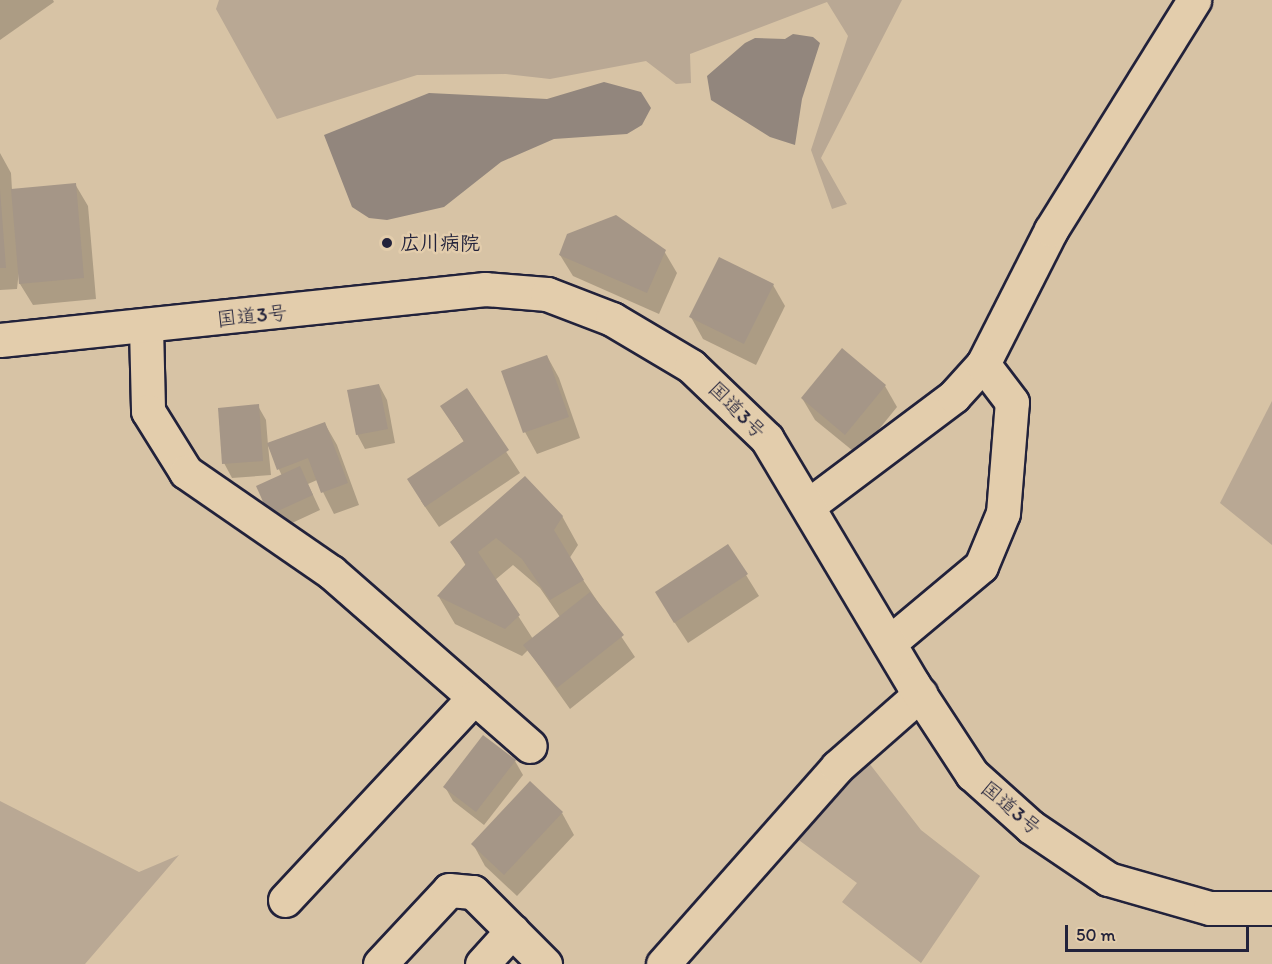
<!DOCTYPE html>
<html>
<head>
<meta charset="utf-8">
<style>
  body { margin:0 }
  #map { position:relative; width:1272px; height:964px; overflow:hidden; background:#d7c3a5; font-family:Itim,"Klee One",sans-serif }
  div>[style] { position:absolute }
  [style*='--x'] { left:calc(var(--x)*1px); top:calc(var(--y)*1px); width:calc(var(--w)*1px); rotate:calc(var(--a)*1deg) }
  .green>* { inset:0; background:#b9a894 }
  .water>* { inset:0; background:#92867d }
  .shadow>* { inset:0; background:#0003 }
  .building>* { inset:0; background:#a59687 }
  .roads { filter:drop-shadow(2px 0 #22223b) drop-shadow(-2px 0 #22223b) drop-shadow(0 2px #22223b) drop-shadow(0 -2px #22223b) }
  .minor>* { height:33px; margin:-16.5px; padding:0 16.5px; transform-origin:16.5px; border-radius:16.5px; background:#e3cdac }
  .highway>* { height:33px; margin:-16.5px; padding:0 16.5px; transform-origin:16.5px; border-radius:16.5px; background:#e3cdac }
  .dots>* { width:16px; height:16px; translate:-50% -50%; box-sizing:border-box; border:3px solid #e3cdac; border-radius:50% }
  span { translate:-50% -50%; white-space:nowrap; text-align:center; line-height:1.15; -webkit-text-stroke:5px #e3cdac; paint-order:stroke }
  .poi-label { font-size:20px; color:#22223b; font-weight:700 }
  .left { translate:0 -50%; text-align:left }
  .street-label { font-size:20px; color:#22223b }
  .scale { position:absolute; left:1065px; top:925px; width:184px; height:27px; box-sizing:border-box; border:3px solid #22223b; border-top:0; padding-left:8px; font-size:18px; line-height:21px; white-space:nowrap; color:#22223b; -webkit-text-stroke:4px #e3cdac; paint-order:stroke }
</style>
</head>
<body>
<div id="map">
  <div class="green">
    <div style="clip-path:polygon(219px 0,902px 0,821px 158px,847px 204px,832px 209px,811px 150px,848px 36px,827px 2px,690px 54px,691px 83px,676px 84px,646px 61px,550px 79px,506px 74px,417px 75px,277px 119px,216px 9px)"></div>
    <div style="clip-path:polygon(1272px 401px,1272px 545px,1220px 503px)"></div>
    <div style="clip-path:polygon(869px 763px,921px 830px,980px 876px,921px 963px,842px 902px,857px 883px,792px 835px,838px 781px)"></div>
    <div style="clip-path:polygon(0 801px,139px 872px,179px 855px,85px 964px,0 964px)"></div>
  </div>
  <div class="water">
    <div style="clip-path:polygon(793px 34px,813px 37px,820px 43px,802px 99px,795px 145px,770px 137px,711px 100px,707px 76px,745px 43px,755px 38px,785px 39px)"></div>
    <div style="clip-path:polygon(604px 82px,641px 92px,651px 108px,642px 125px,627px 134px,554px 139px,501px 162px,444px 207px,387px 220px,369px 218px,352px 207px,324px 135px,429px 93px,547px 99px)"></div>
  </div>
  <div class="shadow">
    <div style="clip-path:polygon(0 0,53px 0,54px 2px,0 40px)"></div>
    <div style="clip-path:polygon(0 153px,11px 173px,12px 190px,75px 184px,88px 206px,96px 299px,33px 305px,20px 284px,19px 270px,17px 289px,0 290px)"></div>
    <div style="clip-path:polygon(664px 251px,677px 273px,659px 314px,573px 276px,560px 255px)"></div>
    <div style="clip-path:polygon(773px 285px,785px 306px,756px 365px,703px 339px,691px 317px)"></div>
    <div style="clip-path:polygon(547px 356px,559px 378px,580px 438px,537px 454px,525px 432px)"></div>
    <div style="clip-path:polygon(379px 385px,387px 400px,395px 443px,365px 449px,357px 434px)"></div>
    <div style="clip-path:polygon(885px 386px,897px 407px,858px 455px,815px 420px,802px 398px)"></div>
    <div style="clip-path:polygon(466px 390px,520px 473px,439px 527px,421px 501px,464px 442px,442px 406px)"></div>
    <div style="clip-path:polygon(258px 406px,266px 420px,268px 445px,325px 424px,337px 445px,359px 505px,334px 514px,317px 480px,308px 484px,320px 510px,279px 529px,270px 515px,282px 476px,268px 445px,271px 475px,232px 478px,224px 463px)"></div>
    <div style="clip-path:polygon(evenodd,562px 516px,578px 545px,569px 559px,635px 657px,570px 709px,528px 650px,522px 656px,455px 624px,439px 597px,466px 566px,452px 542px,562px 516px,513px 565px,540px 588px,560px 617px,533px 639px,495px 580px,513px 565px)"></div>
    <div style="clip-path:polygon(728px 546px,759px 596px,688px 643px,669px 614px)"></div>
    <div style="clip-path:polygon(515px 761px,523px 775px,484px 825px,453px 801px,445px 787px)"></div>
    <div style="clip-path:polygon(562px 813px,574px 835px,517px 896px,485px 866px,473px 844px)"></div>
  </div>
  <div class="building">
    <div style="clip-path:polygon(76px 183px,84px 278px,19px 284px,11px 189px)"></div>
    <div style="clip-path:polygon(0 189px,6px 268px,0 268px)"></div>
    <div style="clip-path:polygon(616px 215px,666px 250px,647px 293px,559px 255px,567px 234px)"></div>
    <div style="clip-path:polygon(719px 257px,774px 284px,744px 344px,689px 317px)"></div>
    <div style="clip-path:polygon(842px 348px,886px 385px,845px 435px,801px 398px)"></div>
    <div style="clip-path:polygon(547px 355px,569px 417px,523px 433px,501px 371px)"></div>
    <div style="clip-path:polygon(379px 384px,388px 429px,356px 435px,347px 390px)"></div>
    <div style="clip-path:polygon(467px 388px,509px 450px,425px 507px,407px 479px,464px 441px,440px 406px)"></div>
    <div style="clip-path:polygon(259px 404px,263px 461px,222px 464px,218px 408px)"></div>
    <div style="clip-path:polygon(325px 422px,348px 483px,321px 493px,308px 458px,277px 470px,267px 443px)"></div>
    <div style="clip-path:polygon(300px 466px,313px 495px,269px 515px,256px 486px)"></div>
    <div style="clip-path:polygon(525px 476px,563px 516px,554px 530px,584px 580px,550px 600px,522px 559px,496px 538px,478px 552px,520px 615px,505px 629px,437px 596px,466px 564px,450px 542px)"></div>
    <div style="clip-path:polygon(728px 544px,748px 574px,674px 623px,655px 592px)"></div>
    <div style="clip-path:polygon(590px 592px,624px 635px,557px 688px,523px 645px)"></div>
    <div style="clip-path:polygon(483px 735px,516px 760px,476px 812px,443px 787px)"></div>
    <div style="clip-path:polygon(530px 781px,563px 812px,504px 875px,471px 844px)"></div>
  </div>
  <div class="roads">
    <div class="minor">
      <div style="--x:146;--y:327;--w:84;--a:88.6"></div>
      <div style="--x:148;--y:411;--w:72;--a:58.1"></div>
      <div style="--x:186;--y:472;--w:176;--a:34.6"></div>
      <div style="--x:331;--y:572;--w:264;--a:41.2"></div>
      <div style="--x:809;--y:505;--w:181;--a:-36.9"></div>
      <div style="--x:954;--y:396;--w:43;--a:-47.8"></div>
      <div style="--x:983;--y:364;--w:150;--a:-63.1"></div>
      <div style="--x:1051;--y:230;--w:271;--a:-58.1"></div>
      <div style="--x:889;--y:643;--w:120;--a:-39.9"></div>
      <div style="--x:981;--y:566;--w:57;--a:-67.5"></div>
      <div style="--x:1003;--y:513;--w:111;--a:-85.4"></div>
      <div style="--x:1012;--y:402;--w:48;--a:-127.3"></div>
      <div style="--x:285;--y:900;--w:277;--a:-47"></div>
      <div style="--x:380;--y:964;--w:101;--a:-47"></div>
      <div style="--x:449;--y:890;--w:24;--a:5"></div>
      <div style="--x:473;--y:892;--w:102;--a:45"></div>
      <div style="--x:482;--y:964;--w:45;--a:-47.7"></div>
      <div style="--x:663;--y:964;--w:263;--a:-48.5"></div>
      <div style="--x:837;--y:767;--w:111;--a:-41.3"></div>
    </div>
    <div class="highway">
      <div style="--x:0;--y:340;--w:488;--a:-6"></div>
      <div style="--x:485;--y:289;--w:62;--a:4.6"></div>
      <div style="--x:547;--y:294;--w:70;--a:21"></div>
      <div style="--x:612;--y:319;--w:92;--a:30.7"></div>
      <div style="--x:691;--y:366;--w:105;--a:43.8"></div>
      <div style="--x:767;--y:439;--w:285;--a:59.2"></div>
      <div style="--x:913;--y:684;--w:108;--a:56.8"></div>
      <div style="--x:972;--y:774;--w:79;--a:41.9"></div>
      <div style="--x:1031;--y:827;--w:93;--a:34"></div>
      <div style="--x:1108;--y:879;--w:106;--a:15.9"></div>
      <div style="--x:1210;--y:908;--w:62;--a:0"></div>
    </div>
  </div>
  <div class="dots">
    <div style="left:387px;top:243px;background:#22223b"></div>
  </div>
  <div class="poi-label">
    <span class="left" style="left:400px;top:243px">広川病院</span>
  </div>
  <div class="street-label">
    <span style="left:252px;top:316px;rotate:-6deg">国道3号</span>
    <span style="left:737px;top:410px;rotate:45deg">国道3号</span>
    <span style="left:1011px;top:808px;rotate:40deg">国道3号</span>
  </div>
  <div class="scale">50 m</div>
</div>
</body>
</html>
